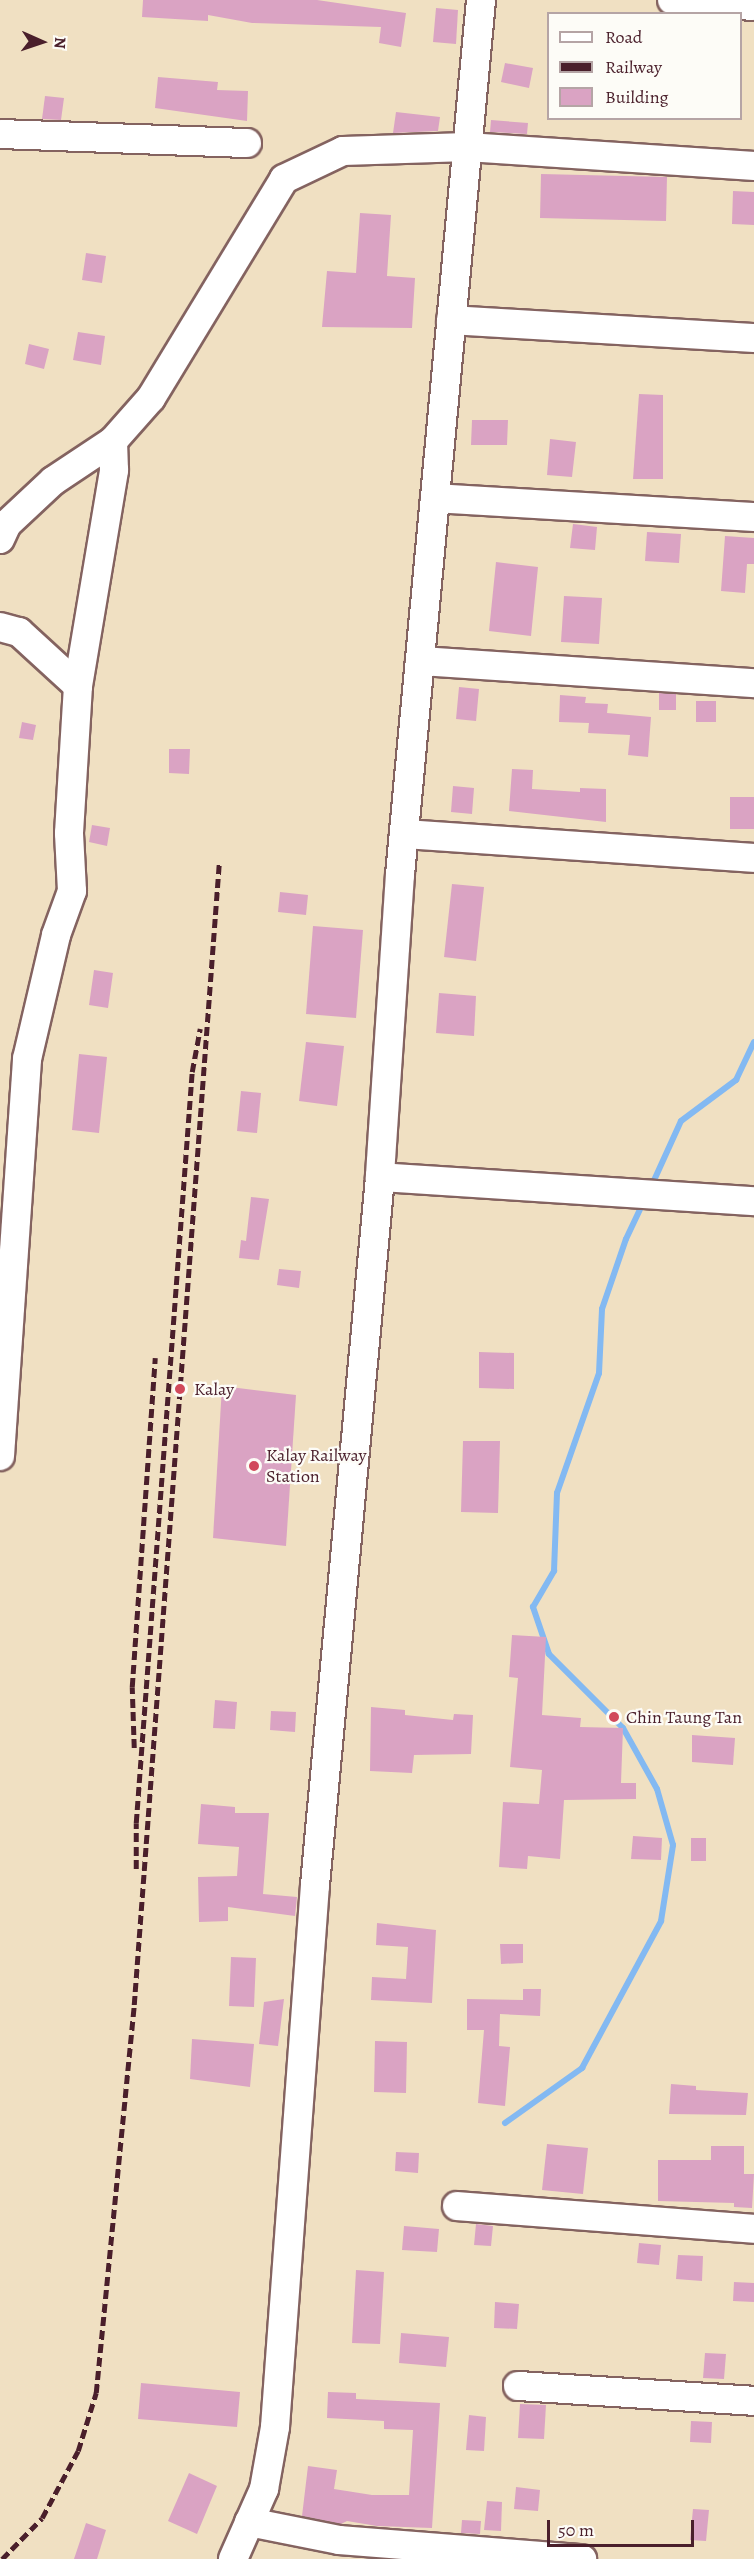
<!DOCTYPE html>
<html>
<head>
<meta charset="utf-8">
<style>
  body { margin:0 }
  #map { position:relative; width:754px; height:2559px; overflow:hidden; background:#f0e0c2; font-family:Alegreya,serif }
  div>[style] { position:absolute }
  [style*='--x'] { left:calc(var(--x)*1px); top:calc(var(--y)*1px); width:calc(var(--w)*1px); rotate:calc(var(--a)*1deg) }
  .stream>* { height:6px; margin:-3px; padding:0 3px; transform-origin:3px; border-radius:3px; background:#83b9f2 }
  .building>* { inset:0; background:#daa3c3 }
  .roads { filter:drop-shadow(2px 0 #846360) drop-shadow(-2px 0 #846360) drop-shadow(0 2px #846360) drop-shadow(0 -2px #846360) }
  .minor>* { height:28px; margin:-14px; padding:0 14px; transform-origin:14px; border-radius:14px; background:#fff }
  .rail>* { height:4.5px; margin-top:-2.25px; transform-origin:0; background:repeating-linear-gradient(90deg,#4a1f2b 0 9px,transparent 0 13.5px) }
  .dots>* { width:16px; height:16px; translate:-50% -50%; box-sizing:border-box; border:3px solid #fdfcf7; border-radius:50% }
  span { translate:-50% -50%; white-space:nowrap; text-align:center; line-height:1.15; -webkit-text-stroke:4.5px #fdfcf7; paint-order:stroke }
  .poi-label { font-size:18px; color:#4a1f2b }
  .left { translate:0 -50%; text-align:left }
  .legend { position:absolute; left:547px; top:12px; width:195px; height:108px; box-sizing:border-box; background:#fdfcf7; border:2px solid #b5a4a5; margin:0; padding:8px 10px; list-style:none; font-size:18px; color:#4a1f2b }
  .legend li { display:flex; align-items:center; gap:12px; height:30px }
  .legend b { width:30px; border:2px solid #b5a4a5 }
  .north { position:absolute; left:12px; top:12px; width:60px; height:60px; -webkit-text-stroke:4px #fdfcf7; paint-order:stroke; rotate:93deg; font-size:16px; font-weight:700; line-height:24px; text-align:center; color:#4a1f2b }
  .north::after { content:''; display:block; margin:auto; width:21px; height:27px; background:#4a1f2b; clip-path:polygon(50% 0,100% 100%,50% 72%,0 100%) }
  .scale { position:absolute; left:547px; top:2520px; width:147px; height:27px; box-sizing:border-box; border:3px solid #4a1f2b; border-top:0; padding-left:8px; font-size:18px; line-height:21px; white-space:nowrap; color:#4a1f2b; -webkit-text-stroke:4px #fdfcf7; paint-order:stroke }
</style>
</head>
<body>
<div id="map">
  <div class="stream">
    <div style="--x:651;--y:1187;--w:72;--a:-65.6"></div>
    <div style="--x:681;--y:1121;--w:69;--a:-36.7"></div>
    <div style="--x:736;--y:1080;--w:42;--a:-64.7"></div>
    <div style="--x:505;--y:2123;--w:95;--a:-35.5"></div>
    <div style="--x:582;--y:2068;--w:167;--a:-61.7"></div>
    <div style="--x:661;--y:1921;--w:77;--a:-81"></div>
    <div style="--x:673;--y:1845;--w:58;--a:-105.9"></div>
    <div style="--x:657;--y:1789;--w:70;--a:-119.1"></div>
    <div style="--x:623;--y:1728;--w:105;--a:-135"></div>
    <div style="--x:549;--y:1654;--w:50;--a:-108.8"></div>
    <div style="--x:533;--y:1607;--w:42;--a:-59.7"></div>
    <div style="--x:554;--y:1571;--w:78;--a:-87.8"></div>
    <div style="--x:557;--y:1493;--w:127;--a:-70.7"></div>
    <div style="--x:599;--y:1373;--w:64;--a:-87.3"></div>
    <div style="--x:602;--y:1309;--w:74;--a:-71.1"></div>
    <div style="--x:626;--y:1239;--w:42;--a:-64.7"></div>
  </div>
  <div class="building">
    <div style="clip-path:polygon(143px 0,317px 0,406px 13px,401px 47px,379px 43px,381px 27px,252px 23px,208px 15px,208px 21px,142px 17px)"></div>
    <div style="clip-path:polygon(436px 8px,458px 10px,456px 44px,433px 42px)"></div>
    <div style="clip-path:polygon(505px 63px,533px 68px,529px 88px,501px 82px)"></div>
    <div style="clip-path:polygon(158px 77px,218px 82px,217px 90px,248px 91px,247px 121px,155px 108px)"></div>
    <div style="clip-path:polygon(45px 96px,64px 98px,61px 120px,42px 119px)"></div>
    <div style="clip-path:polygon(396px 112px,440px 117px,438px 131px,393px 133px)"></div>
    <div style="clip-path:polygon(491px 120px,528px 123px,527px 134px,490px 132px)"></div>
    <div style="clip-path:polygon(541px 174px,667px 177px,666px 221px,540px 218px)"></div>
    <div style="clip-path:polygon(733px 191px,754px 192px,754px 225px,732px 224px)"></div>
    <div style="clip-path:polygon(360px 213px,391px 215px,387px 276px,415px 278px,412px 328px,322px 327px,327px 271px,356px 273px)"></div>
    <div style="clip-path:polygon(86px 253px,106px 256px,102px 283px,82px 280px)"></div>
    <div style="clip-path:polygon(78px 332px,105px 336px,101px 365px,73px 360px)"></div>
    <div style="clip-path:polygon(29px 344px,49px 349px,44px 369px,25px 364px)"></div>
    <div style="clip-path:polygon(639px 394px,663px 395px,663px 479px,633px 479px)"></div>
    <div style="clip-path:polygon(472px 420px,508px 420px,507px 445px,471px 445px)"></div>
    <div style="clip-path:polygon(550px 439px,576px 442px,572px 477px,547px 475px)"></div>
    <div style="clip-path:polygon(573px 524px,597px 527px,595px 550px,570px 548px)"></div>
    <div style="clip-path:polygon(647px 532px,681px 534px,679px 563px,645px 561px)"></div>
    <div style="clip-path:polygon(725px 536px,754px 538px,754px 564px,747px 564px,745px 593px,721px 591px)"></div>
    <div style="clip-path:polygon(496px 562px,538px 567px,531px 636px,489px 631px)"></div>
    <div style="clip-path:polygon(564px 596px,602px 598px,599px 644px,561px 642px)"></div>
    <div style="clip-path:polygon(459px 687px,479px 689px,476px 721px,456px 719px)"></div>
    <div style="clip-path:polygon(659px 693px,676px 694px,676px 710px,659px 710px)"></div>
    <div style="clip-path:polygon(560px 695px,586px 697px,585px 703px,608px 704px,607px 713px,651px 717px,648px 757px,628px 755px,630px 735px,588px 733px,589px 723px,559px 722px)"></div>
    <div style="clip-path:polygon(696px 701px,716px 701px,716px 722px,696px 722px)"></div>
    <div style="clip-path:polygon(22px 722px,36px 725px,33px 740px,19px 738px)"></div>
    <div style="clip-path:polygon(169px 749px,190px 749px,189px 774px,169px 773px)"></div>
    <div style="clip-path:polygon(512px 769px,533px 770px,532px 789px,580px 792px,580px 788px,606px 789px,606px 822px,509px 811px)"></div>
    <div style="clip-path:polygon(453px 786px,474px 788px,472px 814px,451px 812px)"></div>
    <div style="clip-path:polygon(730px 797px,754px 797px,754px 829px,730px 829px)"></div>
    <div style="clip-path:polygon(92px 825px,110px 828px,107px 846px,89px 842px)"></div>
    <div style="clip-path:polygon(452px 884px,484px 887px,476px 961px,444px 957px)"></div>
    <div style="clip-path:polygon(280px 892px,308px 895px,306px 915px,278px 912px)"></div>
    <div style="clip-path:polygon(313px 926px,363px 930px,356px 1018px,306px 1014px)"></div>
    <div style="clip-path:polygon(94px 970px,113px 973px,108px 1008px,89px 1005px)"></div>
    <div style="clip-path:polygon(439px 993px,476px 996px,474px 1036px,436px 1033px)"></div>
    <div style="clip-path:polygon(306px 1042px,344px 1046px,337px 1106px,299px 1101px)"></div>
    <div style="clip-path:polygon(79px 1054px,107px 1057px,99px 1133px,72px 1130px)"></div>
    <div style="clip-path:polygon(241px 1091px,261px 1093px,257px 1133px,237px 1131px)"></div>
    <div style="clip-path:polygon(251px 1197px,269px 1199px,259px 1260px,239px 1258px,241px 1240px,246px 1241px)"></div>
    <div style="clip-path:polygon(279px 1269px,301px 1271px,299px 1288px,277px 1285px)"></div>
    <div style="clip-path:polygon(479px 1352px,514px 1353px,514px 1389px,479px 1388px)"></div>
    <div style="clip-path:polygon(222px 1386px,296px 1395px,286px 1546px,213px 1538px)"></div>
    <div style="clip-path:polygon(463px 1441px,500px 1441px,498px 1513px,461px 1512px)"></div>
    <div style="clip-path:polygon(512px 1635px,546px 1637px,542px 1715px,581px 1718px,580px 1727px,623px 1728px,621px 1783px,636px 1783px,636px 1799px,564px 1800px,560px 1859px,528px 1856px,527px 1869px,499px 1867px,503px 1802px,539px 1804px,542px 1770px,510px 1767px,518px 1678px,509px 1677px)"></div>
    <div style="clip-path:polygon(215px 1700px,237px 1702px,235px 1729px,213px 1728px)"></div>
    <div style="clip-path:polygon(371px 1707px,405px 1710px,405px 1715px,453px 1720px,454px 1714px,473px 1715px,471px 1754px,414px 1755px,412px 1773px,370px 1771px)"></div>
    <div style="clip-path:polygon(271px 1711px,296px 1712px,295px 1732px,270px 1730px)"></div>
    <div style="clip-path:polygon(692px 1735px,735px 1738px,733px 1765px,692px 1762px)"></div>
    <div style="clip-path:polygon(201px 1804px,235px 1807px,235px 1813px,269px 1813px,263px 1894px,297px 1897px,295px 1916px,228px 1907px,228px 1921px,199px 1922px,198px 1877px,237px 1876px,239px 1847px,198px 1844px)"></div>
    <div style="clip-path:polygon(633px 1836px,662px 1838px,661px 1860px,631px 1859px)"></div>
    <div style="clip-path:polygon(691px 1838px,706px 1838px,706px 1861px,691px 1861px)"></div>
    <div style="clip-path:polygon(377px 1923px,436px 1930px,432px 2003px,371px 2000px,372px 1977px,406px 1979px,408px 1947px,376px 1945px)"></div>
    <div style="clip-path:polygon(500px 1944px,523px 1944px,523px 1963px,501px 1964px)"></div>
    <div style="clip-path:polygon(231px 1957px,256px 1958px,254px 2007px,229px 2006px)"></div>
    <div style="clip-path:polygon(523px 1989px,541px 1989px,540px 2016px,500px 2014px,499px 2046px,510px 2047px,505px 2106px,478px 2103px,484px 2030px,467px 2030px,467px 1999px,523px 2000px)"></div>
    <div style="clip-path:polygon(284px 1999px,278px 2046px,259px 2044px,264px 2002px)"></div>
    <div style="clip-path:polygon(192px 2039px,254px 2044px,250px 2087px,190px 2079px)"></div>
    <div style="clip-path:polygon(375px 2041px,407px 2042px,406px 2093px,374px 2092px)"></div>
    <div style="clip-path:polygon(671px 2084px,696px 2086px,696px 2090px,748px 2093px,746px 2115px,669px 2114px)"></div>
    <div style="clip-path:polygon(547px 2144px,588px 2148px,583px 2194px,542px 2190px)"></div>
    <div style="clip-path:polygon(711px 2146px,744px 2146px,744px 2174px,754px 2174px,752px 2208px,734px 2207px,734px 2203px,658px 2201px,658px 2160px,711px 2160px)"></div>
    <div style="clip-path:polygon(396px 2152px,419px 2153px,418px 2173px,395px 2171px)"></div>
    <div style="clip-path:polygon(476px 2224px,493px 2226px,491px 2246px,474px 2245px)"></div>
    <div style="clip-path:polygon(404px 2226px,439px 2229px,437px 2252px,402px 2250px)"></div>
    <div style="clip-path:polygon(639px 2243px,661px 2245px,659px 2265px,637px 2263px)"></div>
    <div style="clip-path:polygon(678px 2255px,703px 2256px,702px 2281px,676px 2279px)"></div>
    <div style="clip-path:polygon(356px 2270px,384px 2272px,380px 2344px,352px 2343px)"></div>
    <div style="clip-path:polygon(734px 2282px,754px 2283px,754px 2302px,733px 2301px)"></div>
    <div style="clip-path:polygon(495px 2302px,519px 2304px,517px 2329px,494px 2328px)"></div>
    <div style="clip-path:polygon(401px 2333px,449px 2337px,446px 2367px,399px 2363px)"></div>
    <div style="clip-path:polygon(705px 2353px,726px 2354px,724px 2379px,703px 2378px)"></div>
    <div style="clip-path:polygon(141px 2383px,240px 2392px,237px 2427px,138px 2419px)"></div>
    <div style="clip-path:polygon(328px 2392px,356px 2393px,356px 2399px,440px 2403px,432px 2528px,377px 2526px,347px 2521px,341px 2524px,302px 2516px,308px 2466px,337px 2470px,334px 2489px,372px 2495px,409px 2495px,413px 2430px,384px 2429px,384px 2421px,327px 2418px)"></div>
    <div style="clip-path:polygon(520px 2404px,546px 2405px,544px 2439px,518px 2438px)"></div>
    <div style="clip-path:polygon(469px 2415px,486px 2417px,484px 2451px,466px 2450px)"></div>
    <div style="clip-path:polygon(691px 2421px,712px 2422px,711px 2443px,690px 2442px)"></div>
    <div style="clip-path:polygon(189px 2473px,217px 2486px,197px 2534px,168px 2521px)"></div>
    <div style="clip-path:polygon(516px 2487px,540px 2490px,538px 2511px,514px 2509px)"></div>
    <div style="clip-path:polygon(487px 2501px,502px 2502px,501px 2531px,484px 2530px)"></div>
    <div style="clip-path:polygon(693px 2509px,709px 2510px,706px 2541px,690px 2540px)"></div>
    <div style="clip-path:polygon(462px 2520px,481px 2521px,480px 2534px,461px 2533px)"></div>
    <div style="clip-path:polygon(86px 2523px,106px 2530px,97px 2559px,74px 2559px)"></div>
  </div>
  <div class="roads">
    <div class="minor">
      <div style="--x:481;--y:0;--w:878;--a:95.29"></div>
      <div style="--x:400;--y:874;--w:304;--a:93.8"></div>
      <div style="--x:380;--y:1177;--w:375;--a:3.7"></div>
      <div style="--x:672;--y:0;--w:82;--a:4.2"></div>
      <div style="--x:0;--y:134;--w:247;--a:2.1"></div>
      <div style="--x:451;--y:320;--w:304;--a:3.4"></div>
      <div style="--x:435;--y:498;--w:320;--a:3.4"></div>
      <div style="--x:0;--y:539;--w:17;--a:-65"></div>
      <div style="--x:7;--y:524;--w:63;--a:-43.1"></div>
      <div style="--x:53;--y:481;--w:72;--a:-33.7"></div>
      <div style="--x:113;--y:441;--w:57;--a:-48.5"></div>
      <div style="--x:151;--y:398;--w:256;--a:-58.7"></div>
      <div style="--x:284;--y:179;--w:65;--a:-25.4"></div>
      <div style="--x:343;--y:151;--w:124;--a:-1.8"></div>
      <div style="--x:467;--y:147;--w:288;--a:3.8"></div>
      <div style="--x:0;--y:627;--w:20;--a:15"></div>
      <div style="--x:19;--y:632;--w:80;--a:42.5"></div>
      <div style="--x:420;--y:661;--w:335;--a:3.8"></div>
      <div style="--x:404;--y:834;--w:351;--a:3.9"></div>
      <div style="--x:0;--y:1456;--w:398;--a:-86.1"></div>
      <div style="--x:27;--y:1059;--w:127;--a:-76.8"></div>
      <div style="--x:56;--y:935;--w:47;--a:-70"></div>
      <div style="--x:72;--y:891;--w:58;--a:-93"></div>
      <div style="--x:69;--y:833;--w:147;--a:-86.5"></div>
      <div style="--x:78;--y:686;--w:219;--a:-80.5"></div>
      <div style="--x:114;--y:470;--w:29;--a:-92"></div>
      <div style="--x:457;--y:2206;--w:298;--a:4.4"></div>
      <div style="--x:518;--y:2386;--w:236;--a:3.6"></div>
      <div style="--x:249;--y:2522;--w:92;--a:11.3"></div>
      <div style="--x:339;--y:2540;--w:244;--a:4.5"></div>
      <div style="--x:233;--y:2559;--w:77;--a:-66.1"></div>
      <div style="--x:264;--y:2489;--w:63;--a:-79.9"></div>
      <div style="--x:275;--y:2427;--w:543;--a:-85.78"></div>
      <div style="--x:315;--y:1885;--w:711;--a:-84.75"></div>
    </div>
  </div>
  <div class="rail">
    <div style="--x:134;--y:1748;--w:61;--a:-91.9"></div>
    <div style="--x:132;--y:1687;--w:330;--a:-86"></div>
    <div style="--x:136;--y:1869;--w:46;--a:-90"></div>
    <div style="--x:136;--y:1823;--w:753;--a:-85.74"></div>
    <div style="--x:192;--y:1072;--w:44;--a:-79.5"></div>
    <div style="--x:2;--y:2559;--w:57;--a:-45.7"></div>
    <div style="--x:42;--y:2518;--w:76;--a:-61.8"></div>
    <div style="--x:78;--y:2451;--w:61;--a:-72.8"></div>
    <div style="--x:96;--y:2393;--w:390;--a:-84.4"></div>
    <div style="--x:134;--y:2005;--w:1145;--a:-85.74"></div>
  </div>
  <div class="dots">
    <div style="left:180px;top:1389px;background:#d1495b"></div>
    <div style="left:254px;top:1466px;background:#d1495b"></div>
    <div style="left:614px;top:1717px;background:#d1495b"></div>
  </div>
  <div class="poi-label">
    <span class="left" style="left:194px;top:1389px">Kalay</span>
    <span class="left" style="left:266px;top:1466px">Kalay Railway<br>Station</span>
    <span class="left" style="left:626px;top:1717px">Chin Taung Tan</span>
  </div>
  <ul class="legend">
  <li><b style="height:8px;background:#fff"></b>Road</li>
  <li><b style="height:8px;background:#4a1f2b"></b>Railway</li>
  <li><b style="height:16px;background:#daa3c3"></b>Building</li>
  </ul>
  <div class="north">N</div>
  <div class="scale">50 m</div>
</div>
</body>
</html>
